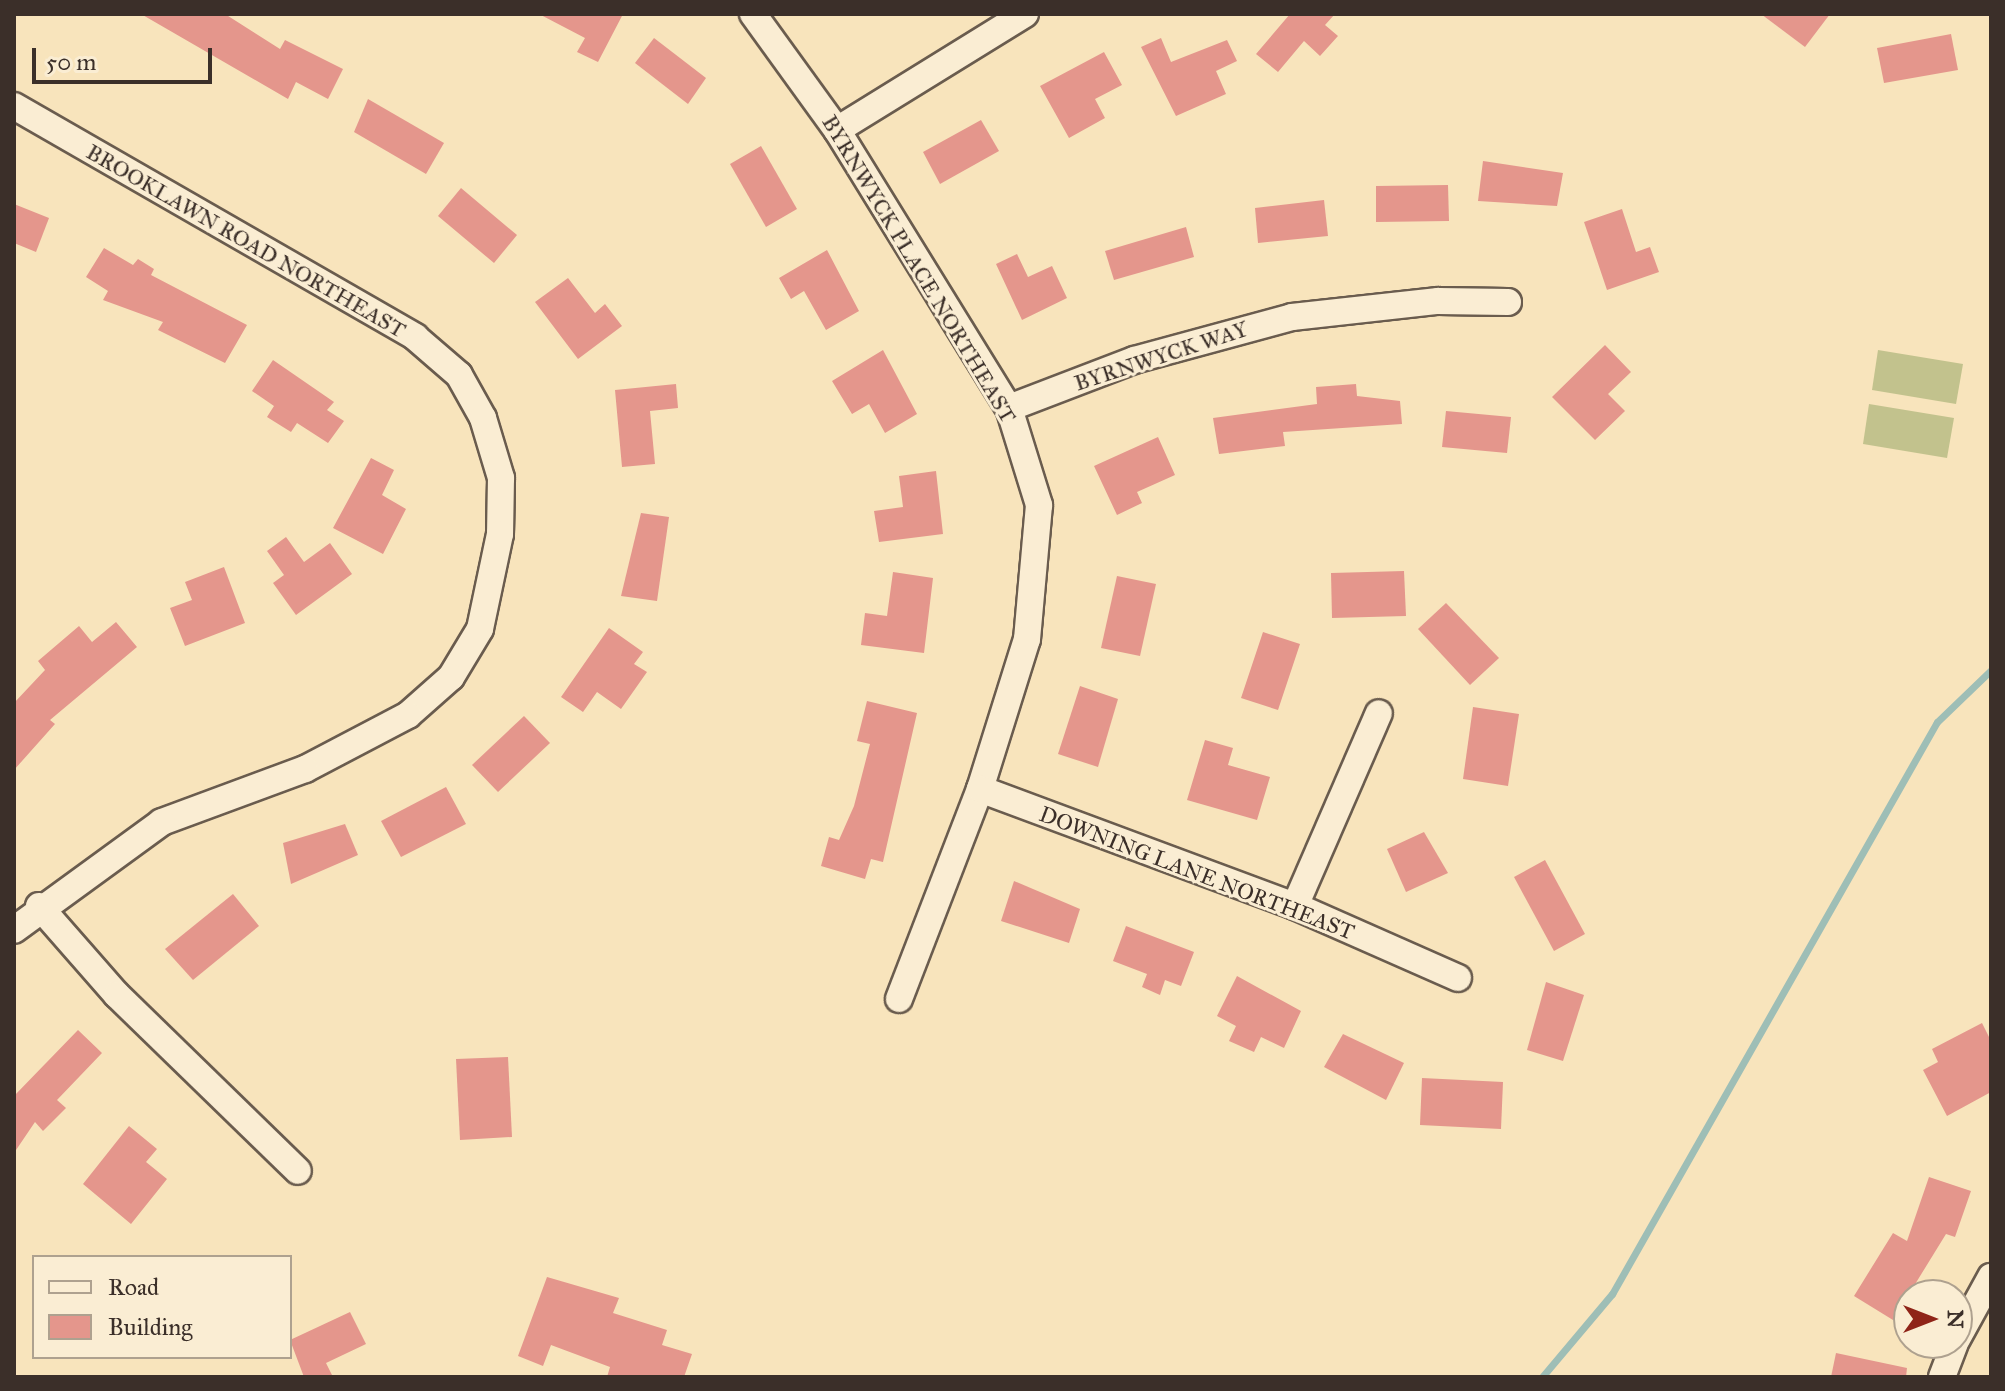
<!DOCTYPE html>
<html>
<head>
<meta charset="utf-8">
<style>
  body { margin:0 }
  #map { position:relative; width:2005px; height:1391px; overflow:hidden; background:#f8e4bc; font-family:"IM FELL Great Primer",serif }
  div>[style] { position:absolute }
  [style*='--x'] { left:calc(var(--x)*1px); top:calc(var(--y)*1px); width:calc(var(--w)*1px); rotate:calc(var(--a)*1deg) }
  .green>* { inset:0; background:#c2c28d }
  .stream>* { height:7px; margin:-3.5px; padding:0 3.5px; transform-origin:3.5px; border-radius:3.5px; background:#9ebeb6 }
  .building>* { inset:0; background:#e4968c }
  .roads { filter:drop-shadow(2px 0 #6a5c4e) drop-shadow(-2px 0 #6a5c4e) drop-shadow(0 2px #6a5c4e) drop-shadow(0 -2px #6a5c4e) }
  .minor>* { height:26px; margin:-13px; padding:0 13px; transform-origin:13px; border-radius:13px; background:#faedd3 }
  span { translate:-50% -50%; white-space:nowrap; text-align:center; line-height:1.15; -webkit-text-stroke:6px #faedd3; paint-order:stroke }
  .street-label { font-size:22px; color:#3b2f29 }
  .frame { position:absolute; inset:0; border:16px solid #3b2f29; pointer-events:none }
  .legend { position:absolute; left:32px; top:1255px; width:260px; height:104px; box-sizing:border-box; background:#faedd3; border:2px solid #aea18f; margin:0; padding:10px 14px; list-style:none; font-size:24px; color:#3b2f29 }
  .legend li { display:flex; align-items:center; gap:16px; height:40px }
  .legend b { width:40px; border:2px solid #aea18f }
  .north { position:absolute; left:1893px; top:1279px; width:80px; height:80px; box-sizing:border-box; background:#faedd3; border:2px solid #aea18f; border-radius:50%; rotate:90deg; font-size:22px; font-weight:700; line-height:32px; text-align:center; color:#3b2f29 }
  .north::after { content:''; display:block; margin:auto; width:28px; height:36px; background:#8f2418; clip-path:polygon(50% 0,100% 100%,50% 72%,0 100%) }
  .scale { position:absolute; left:32px; top:48px; width:180px; height:36px; box-sizing:border-box; border:4px solid #3b2f29; border-top:0; padding-left:10px; font-size:24px; line-height:28px; white-space:nowrap; color:#3b2f29; -webkit-text-stroke:6px #faedd3; paint-order:stroke }
</style>
</head>
<body>
<div id="map">
  <div class="green">
    <div style="clip-path:polygon(1878px 350px,1963px 364px,1956px 404px,1872px 390px)"></div>
    <div style="clip-path:polygon(1869px 404px,1954px 418px,1947px 458px,1863px 444px)"></div>
  </div>
  <div class="stream">
    <div style="--x:1542;--y:1377;--w:109;--a:-49.9"></div>
    <div style="--x:1612;--y:1294;--w:658;--a:-60.4"></div>
    <div style="--x:1937;--y:722;--w:75;--a:-43.9"></div>
  </div>
  <div class="building">
    <div style="clip-path:polygon(141px 14px,225px 14px,280px 49px,285px 40px,343px 69px,328px 99px,296px 82px,288px 99px)"></div>
    <div style="clip-path:polygon(539px 14px,623px 14px,598px 62px,577px 52px,585px 38px)"></div>
    <div style="clip-path:polygon(1290px 14px,1335px 14px,1325px 25px,1338px 36px,1320px 56px,1304px 41px,1278px 72px,1256px 54px)"></div>
    <div style="clip-path:polygon(1761px 14px,1830px 14px,1805px 47px)"></div>
    <div style="clip-path:polygon(1951px 34px,1958px 70px,1884px 83px,1877px 48px)"></div>
    <div style="clip-path:polygon(654px 38px,706px 78px,688px 104px,635px 63px)"></div>
    <div style="clip-path:polygon(1161px 38px,1171px 62px,1227px 40px,1237px 61px,1216px 71px,1226px 94px,1176px 116px,1141px 47px)"></div>
    <div style="clip-path:polygon(1104px 52px,1122px 85px,1095px 99px,1105px 118px,1069px 138px,1040px 86px)"></div>
    <div style="clip-path:polygon(368px 99px,444px 143px,426px 174px,354px 132px)"></div>
    <div style="clip-path:polygon(981px 120px,999px 151px,940px 184px,923px 152px)"></div>
    <div style="clip-path:polygon(761px 146px,797px 209px,766px 227px,730px 164px)"></div>
    <div style="clip-path:polygon(1483px 161px,1563px 173px,1557px 206px,1478px 201px)"></div>
    <div style="clip-path:polygon(1448px 185px,1449px 221px,1376px 222px,1376px 186px)"></div>
    <div style="clip-path:polygon(461px 188px,517px 235px,494px 263px,438px 216px)"></div>
    <div style="clip-path:polygon(1324px 200px,1328px 236px,1258px 243px,1255px 208px)"></div>
    <div style="clip-path:polygon(14px 204px,49px 218px,36px 252px,14px 243px)"></div>
    <div style="clip-path:polygon(1622px 209px,1636px 252px,1650px 247px,1659px 272px,1607px 290px,1584px 222px)"></div>
    <div style="clip-path:polygon(1186px 227px,1194px 257px,1114px 280px,1105px 251px)"></div>
    <div style="clip-path:polygon(104px 248px,133px 265px,138px 259px,154px 269px,151px 275px,247px 325px,225px 363px,158px 330px,163px 322px,103px 300px,108px 291px,86px 277px)"></div>
    <div style="clip-path:polygon(827px 250px,859px 311px,826px 330px,804px 291px,791px 299px,779px 278px)"></div>
    <div style="clip-path:polygon(1017px 254px,1028px 277px,1052px 266px,1067px 298px,1022px 320px,996px 264px)"></div>
    <div style="clip-path:polygon(568px 278px,595px 313px,605px 304px,622px 326px,578px 359px,535px 302px)"></div>
    <div style="clip-path:polygon(1605px 345px,1631px 372px,1608px 394px,1625px 411px,1595px 440px,1552px 397px)"></div>
    <div style="clip-path:polygon(883px 350px,917px 414px,885px 433px,869px 404px,852px 414px,832px 381px)"></div>
    <div style="clip-path:polygon(273px 360px,334px 402px,327px 410px,344px 421px,328px 443px,297px 423px,291px 432px,267px 417px,274px 406px,252px 391px)"></div>
    <div style="clip-path:polygon(676px 384px,678px 408px,650px 411px,655px 464px,622px 467px,615px 390px)"></div>
    <div style="clip-path:polygon(1356px 384px,1357px 396px,1400px 401px,1402px 424px,1283px 432px,1285px 446px,1219px 454px,1213px 418px,1317px 404px,1316px 387px)"></div>
    <div style="clip-path:polygon(1446px 411px,1511px 417px,1507px 453px,1442px 447px)"></div>
    <div style="clip-path:polygon(1158px 437px,1175px 475px,1137px 492px,1142px 503px,1117px 515px,1094px 466px)"></div>
    <div style="clip-path:polygon(371px 458px,394px 470px,382px 495px,406px 509px,383px 554px,333px 528px)"></div>
    <div style="clip-path:polygon(936px 471px,943px 534px,879px 542px,874px 511px,903px 507px,899px 476px)"></div>
    <div style="clip-path:polygon(641px 513px,669px 517px,657px 601px,621px 596px)"></div>
    <div style="clip-path:polygon(286px 537px,304px 562px,330px 543px,352px 574px,296px 615px,273px 583px,284px 575px,267px 551px)"></div>
    <div style="clip-path:polygon(224px 567px,245px 623px,185px 646px,170px 608px,192px 600px,185px 582px)"></div>
    <div style="clip-path:polygon(1404px 571px,1406px 616px,1332px 618px,1331px 573px)"></div>
    <div style="clip-path:polygon(893px 572px,933px 578px,924px 653px,861px 645px,865px 613px,887px 616px)"></div>
    <div style="clip-path:polygon(1117px 576px,1156px 584px,1140px 656px,1101px 648px)"></div>
    <div style="clip-path:polygon(1446px 603px,1499px 658px,1470px 685px,1418px 629px)"></div>
    <div style="clip-path:polygon(116px 622px,137px 647px,50px 720px,55px 724px,14px 770px,14px 703px,45px 670px,38px 661px,79px 626px,92px 642px)"></div>
    <div style="clip-path:polygon(609px 628px,643px 652px,634px 664px,647px 672px,621px 709px,597px 692px,583px 712px,561px 697px)"></div>
    <div style="clip-path:polygon(1263px 632px,1300px 644px,1278px 710px,1241px 698px)"></div>
    <div style="clip-path:polygon(1080px 686px,1118px 699px,1098px 767px,1058px 754px)"></div>
    <div style="clip-path:polygon(867px 701px,917px 713px,883px 862px,871px 859px,865px 879px,821px 866px,829px 837px,839px 840px,854px 806px,870px 744px,857px 741px)"></div>
    <div style="clip-path:polygon(1473px 707px,1519px 714px,1508px 786px,1463px 779px)"></div>
    <div style="clip-path:polygon(524px 716px,550px 743px,498px 792px,472px 765px)"></div>
    <div style="clip-path:polygon(1205px 740px,1233px 748px,1228px 765px,1270px 777px,1257px 820px,1187px 800px)"></div>
    <div style="clip-path:polygon(446px 787px,466px 824px,401px 857px,381px 821px)"></div>
    <div style="clip-path:polygon(345px 824px,358px 855px,291px 884px,283px 843px)"></div>
    <div style="clip-path:polygon(1424px 832px,1448px 873px,1406px 892px,1387px 849px)"></div>
    <div style="clip-path:polygon(1545px 860px,1585px 934px,1554px 951px,1514px 877px)"></div>
    <div style="clip-path:polygon(1014px 881px,1080px 909px,1069px 943px,1001px 921px)"></div>
    <div style="clip-path:polygon(233px 894px,259px 926px,193px 980px,165px 949px)"></div>
    <div style="clip-path:polygon(1126px 926px,1194px 952px,1181px 986px,1165px 980px,1160px 995px,1142px 987px,1147px 974px,1113px 961px)"></div>
    <div style="clip-path:polygon(1237px 976px,1301px 1011px,1284px 1048px,1261px 1037px,1254px 1052px,1229px 1041px,1236px 1026px,1217px 1016px)"></div>
    <div style="clip-path:polygon(1546px 982px,1584px 995px,1563px 1061px,1527px 1050px)"></div>
    <div style="clip-path:polygon(1982px 1023px,1991px 1041px,1991px 1092px,1947px 1116px,1923px 1070px,1938px 1062px,1932px 1049px)"></div>
    <div style="clip-path:polygon(78px 1030px,102px 1053px,57px 1100px,66px 1108px,43px 1131px,35px 1122px,14px 1153px,14px 1096px)"></div>
    <div style="clip-path:polygon(1343px 1034px,1404px 1063px,1386px 1100px,1324px 1067px)"></div>
    <div style="clip-path:polygon(508px 1057px,512px 1137px,460px 1140px,456px 1059px)"></div>
    <div style="clip-path:polygon(1422px 1078px,1503px 1082px,1501px 1129px,1420px 1125px)"></div>
    <div style="clip-path:polygon(129px 1126px,157px 1149px,146px 1162px,167px 1179px,131px 1224px,83px 1184px)"></div>
    <div style="clip-path:polygon(1929px 1177px,1971px 1191px,1955px 1237px,1946px 1234px,1893px 1320px,1854px 1296px,1893px 1233px,1907px 1241px)"></div>
    <div style="clip-path:polygon(547px 1277px,619px 1298px,613px 1313px,667px 1330px,662px 1345px,692px 1354px,684px 1377px,607px 1377px,610px 1367px,551px 1345px,543px 1366px,518px 1356px)"></div>
    <div style="clip-path:polygon(350px 1312px,366px 1344px,326px 1363px,333px 1377px,304px 1377px,290px 1340px)"></div>
    <div style="clip-path:polygon(1836px 1353px,1907px 1368px,1906px 1377px,1831px 1377px)"></div>
  </div>
  <div class="roads">
    <div class="minor">
      <div style="--x:753;--y:14;--w:143;--a:54.1"></div>
      <div style="--x:837;--y:130;--w:327;--a:58.3"></div>
      <div style="--x:1009;--y:408;--w:102;--a:72.8"></div>
      <div style="--x:1039;--y:505;--w:135;--a:95.1"></div>
      <div style="--x:1027;--y:639;--w:157;--a:107.4"></div>
      <div style="--x:980;--y:789;--w:225;--a:111.1"></div>
      <div style="--x:14;--y:106;--w:463;--a:29.9"></div>
      <div style="--x:415;--y:337;--w:58;--a:40.8"></div>
      <div style="--x:459;--y:375;--w:49;--a:60.8"></div>
      <div style="--x:483;--y:418;--w:63;--a:73.3"></div>
      <div style="--x:501;--y:478;--w:56;--a:91"></div>
      <div style="--x:500;--y:534;--w:97;--a:101.9"></div>
      <div style="--x:480;--y:629;--w:56;--a:121.1"></div>
      <div style="--x:451;--y:677;--w:57;--a:138.5"></div>
      <div style="--x:408;--y:715;--w:116;--a:152.3"></div>
      <div style="--x:305;--y:769;--w:153;--a:159.7"></div>
      <div style="--x:162;--y:822;--w:183;--a:143.9"></div>
      <div style="--x:837;--y:130;--w:221;--a:-31.7"></div>
      <div style="--x:1009;--y:408;--w:134;--a:-21"></div>
      <div style="--x:1134;--y:360;--w:164;--a:-15.2"></div>
      <div style="--x:1292;--y:317;--w:147;--a:-6.3"></div>
      <div style="--x:1438;--y:301;--w:70;--a:0.8"></div>
      <div style="--x:980;--y:789;--w:336;--a:20.4"></div>
      <div style="--x:1295;--y:906;--w:178;--a:23.8"></div>
      <div style="--x:39;--y:906;--w:118;--a:48.8"></div>
      <div style="--x:117;--y:995;--w:252;--a:44.2"></div>
      <div style="--x:1295;--y:906;--w:210;--a:-66.5"></div>
      <div style="--x:1957;--y:1339;--w:71;--a:-61.3"></div>
      <div style="--x:1942;--y:1377;--w:36;--a:-69"></div>
    </div>
  </div>
  <div class="street-label">
    <span style="left:246px;top:241px;rotate:30deg">BROOKLAWN ROAD NORTHEAST</span>
    <span style="left:919px;top:269px;rotate:59deg">BYRNWYCK PLACE NORTHEAST</span>
    <span style="left:1161px;top:356px;rotate:-18deg">BYRNWYCK WAY</span>
    <span style="left:1197px;top:873px;rotate:21deg">DOWNING LANE NORTHEAST</span>
  </div>
  <div class="frame"></div>
  <ul class="legend">
  <li><b style="height:10px;background:#faedd3"></b>Road</li>
  <li><b style="height:22px;background:#e4968c"></b>Building</li>
  </ul>
  <div class="north">N</div>
  <div class="scale">50 m</div>
</div>
</body>
</html>
